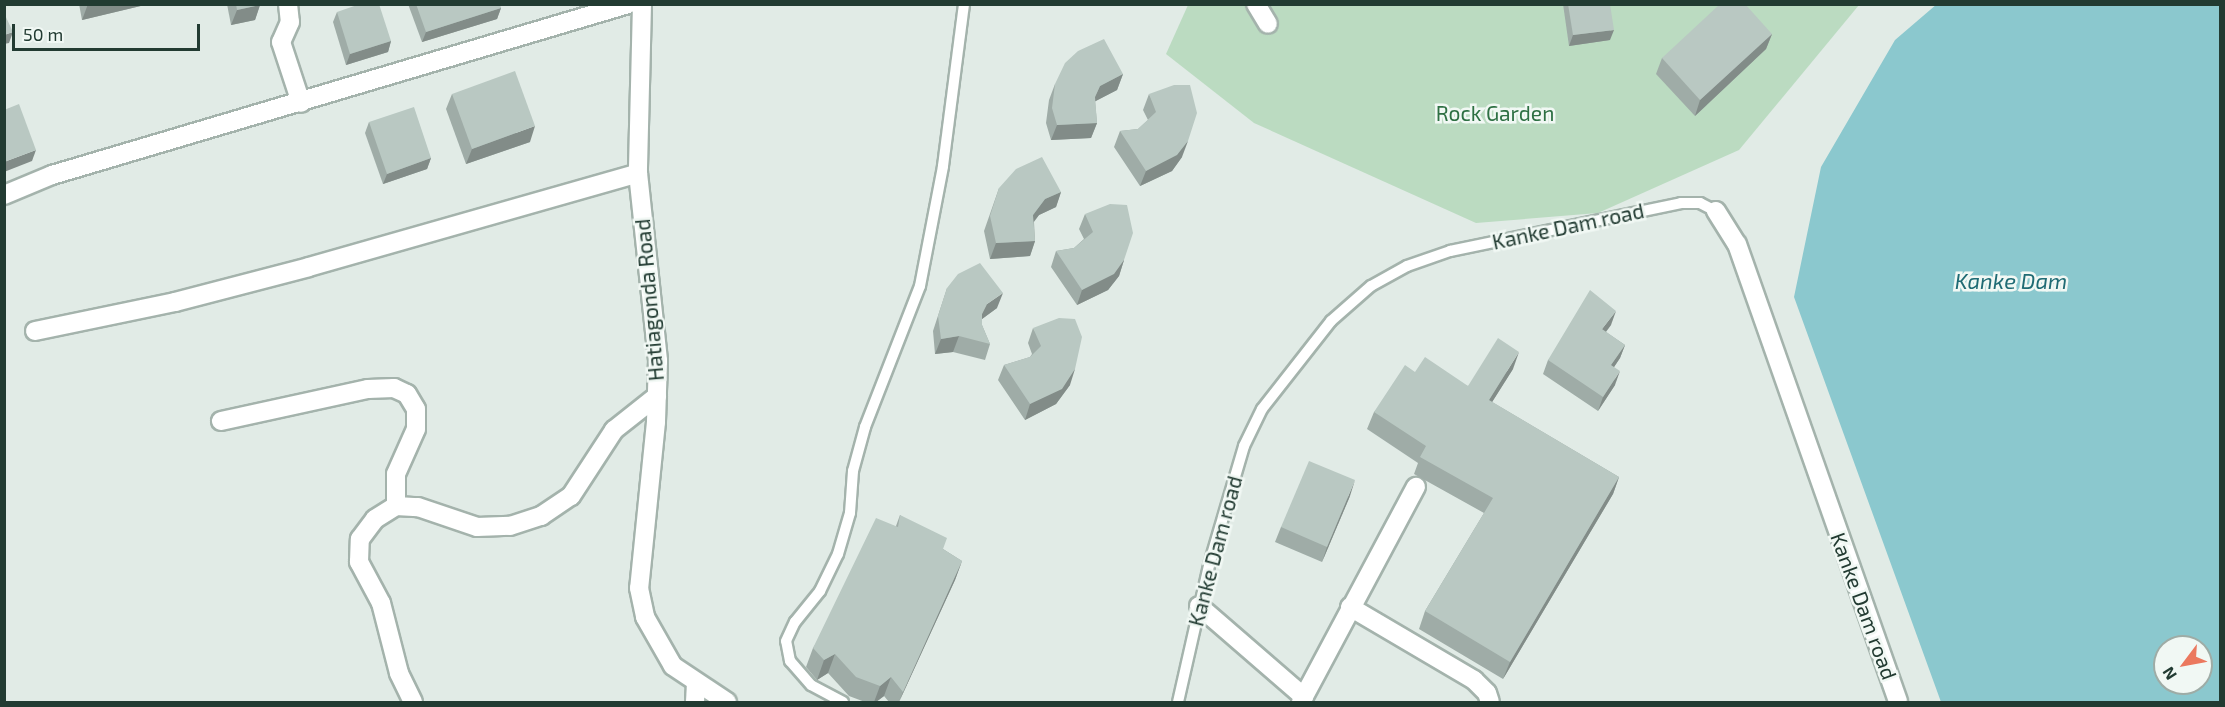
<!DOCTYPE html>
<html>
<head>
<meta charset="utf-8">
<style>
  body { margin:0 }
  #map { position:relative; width:2225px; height:707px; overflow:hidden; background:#e1ebe6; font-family:"Exo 2",sans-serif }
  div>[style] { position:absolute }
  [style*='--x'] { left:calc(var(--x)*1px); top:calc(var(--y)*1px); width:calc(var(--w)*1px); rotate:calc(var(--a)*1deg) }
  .green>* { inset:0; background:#bbdbc1 }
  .water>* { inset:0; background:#8bc8ce }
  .roads { filter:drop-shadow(2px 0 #a4b3ac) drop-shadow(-2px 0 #a4b3ac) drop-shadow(0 2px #a4b3ac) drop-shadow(0 -2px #a4b3ac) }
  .service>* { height:10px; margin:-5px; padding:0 5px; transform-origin:5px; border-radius:5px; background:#fff }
  .minor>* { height:18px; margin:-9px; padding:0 9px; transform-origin:9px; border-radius:9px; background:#fff }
  .tertiary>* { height:18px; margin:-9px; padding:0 9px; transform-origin:9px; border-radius:9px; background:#fff }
  .wall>* { inset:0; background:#9faca7 }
  .shaded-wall>* { inset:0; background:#828c88 }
  .building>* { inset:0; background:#b9c8c2 }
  span { translate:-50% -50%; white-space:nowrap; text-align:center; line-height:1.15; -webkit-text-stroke:5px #f1f8f4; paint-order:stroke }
  .park-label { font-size:21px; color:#2e7043 }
  .street-label { font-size:21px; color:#223b32 }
  .water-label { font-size:22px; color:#1f6b74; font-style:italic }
  .frame { position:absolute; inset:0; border:6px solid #223b32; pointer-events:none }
  .north { position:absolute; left:2153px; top:635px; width:60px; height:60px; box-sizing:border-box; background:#f1f8f4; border:2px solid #9eaca6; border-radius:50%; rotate:238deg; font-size:16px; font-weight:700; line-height:24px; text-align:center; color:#223b32 }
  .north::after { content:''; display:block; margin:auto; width:21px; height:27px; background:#eb785e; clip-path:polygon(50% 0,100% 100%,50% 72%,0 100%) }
  .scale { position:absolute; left:12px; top:24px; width:188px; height:27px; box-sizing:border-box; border:3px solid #223b32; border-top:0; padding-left:8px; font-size:18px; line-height:21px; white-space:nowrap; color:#223b32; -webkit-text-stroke:4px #f1f8f4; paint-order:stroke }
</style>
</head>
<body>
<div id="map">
  <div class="green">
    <div style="clip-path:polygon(1188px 5px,1859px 5px,1739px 150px,1598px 213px,1476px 223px,1254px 123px,1166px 54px)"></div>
  </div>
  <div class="water">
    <div style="clip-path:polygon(evenodd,1937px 4px,2220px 5px,2220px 702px,1941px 702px,1794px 297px,1821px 167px,1895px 40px,1937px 4px,2165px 647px,2201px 647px,2201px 683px,2165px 683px,2165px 647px)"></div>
  </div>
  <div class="roads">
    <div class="service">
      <div style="--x:843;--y:702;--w:36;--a:-152"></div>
      <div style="--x:811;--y:685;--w:32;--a:-131"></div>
      <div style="--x:790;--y:661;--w:20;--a:-101"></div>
      <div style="--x:786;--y:641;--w:21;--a:-65"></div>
      <div style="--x:795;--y:622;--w:40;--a:-51"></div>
      <div style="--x:820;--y:591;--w:41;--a:-64.1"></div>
      <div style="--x:838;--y:554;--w:43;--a:-73.7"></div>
      <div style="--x:850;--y:513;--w:42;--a:-85.9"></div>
      <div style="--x:853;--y:471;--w:46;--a:-74.7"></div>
      <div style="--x:865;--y:427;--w:151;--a:-68.7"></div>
      <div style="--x:920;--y:286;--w:122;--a:-79.1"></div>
      <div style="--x:943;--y:166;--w:163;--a:-82.6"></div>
      <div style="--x:1178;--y:702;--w:140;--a:-77.2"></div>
      <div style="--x:1209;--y:565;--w:124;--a:-73.6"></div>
      <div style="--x:1244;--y:446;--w:41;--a:-64.1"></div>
      <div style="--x:1262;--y:409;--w:112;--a:-51.9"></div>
      <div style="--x:1331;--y:321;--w:53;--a:-41.2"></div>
      <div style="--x:1371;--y:286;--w:41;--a:-29.1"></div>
      <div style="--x:1407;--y:266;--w:46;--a:-19.2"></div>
      <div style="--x:1450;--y:251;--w:236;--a:-11.7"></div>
      <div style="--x:1681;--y:203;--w:19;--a:0"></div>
      <div style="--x:1700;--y:203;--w:18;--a:27"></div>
    </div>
    <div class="minor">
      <div style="--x:288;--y:4;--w:18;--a:84"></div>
      <div style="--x:290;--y:22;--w:22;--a:114"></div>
      <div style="--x:281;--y:42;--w:64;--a:71.8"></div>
      <div style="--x:1256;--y:4;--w:23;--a:59"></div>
      <div style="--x:4;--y:195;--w:52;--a:-22.6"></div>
      <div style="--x:52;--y:175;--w:601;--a:-16.53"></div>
      <div style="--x:1716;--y:211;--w:39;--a:58"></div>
      <div style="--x:1737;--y:244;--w:485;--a:70.6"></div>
      <div style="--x:35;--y:331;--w:143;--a:-11.7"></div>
      <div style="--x:175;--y:302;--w:138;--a:-14.6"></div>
      <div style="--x:309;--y:267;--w:342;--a:-15.9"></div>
      <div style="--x:221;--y:421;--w:150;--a:-12.3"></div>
      <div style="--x:368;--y:389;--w:26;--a:-2"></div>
      <div style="--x:394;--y:388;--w:14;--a:25"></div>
      <div style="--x:407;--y:394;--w:17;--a:59"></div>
      <div style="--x:416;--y:409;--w:20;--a:90"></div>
      <div style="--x:416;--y:429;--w:49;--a:114"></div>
      <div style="--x:396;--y:474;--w:32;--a:90"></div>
      <div style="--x:1199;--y:606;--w:139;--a:40.9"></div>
      <div style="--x:1350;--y:607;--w:144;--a:30.5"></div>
      <div style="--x:1474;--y:680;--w:18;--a:45"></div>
      <div style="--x:1487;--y:693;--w:9;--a:72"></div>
      <div style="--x:413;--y:702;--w:32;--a:-116"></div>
      <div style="--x:399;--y:673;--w:72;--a:-104.4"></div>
      <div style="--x:381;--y:603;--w:47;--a:-118.2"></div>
      <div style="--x:359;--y:562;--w:23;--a:-88"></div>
      <div style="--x:360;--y:539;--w:25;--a:-53"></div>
      <div style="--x:375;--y:519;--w:25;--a:-32"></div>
      <div style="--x:396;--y:506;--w:22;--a:3"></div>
      <div style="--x:418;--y:507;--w:62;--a:18.7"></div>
      <div style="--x:477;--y:527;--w:33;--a:-2"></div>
      <div style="--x:510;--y:526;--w:33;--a:-18"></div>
      <div style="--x:541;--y:516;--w:36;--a:-34"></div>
      <div style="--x:571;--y:496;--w:79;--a:-56.9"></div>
      <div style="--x:614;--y:430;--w:55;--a:-38.3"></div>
      <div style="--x:695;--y:702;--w:18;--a:-87"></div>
      <div style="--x:1301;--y:702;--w:244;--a:-61.9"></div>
    </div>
    <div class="tertiary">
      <div style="--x:642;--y:4;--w:169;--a:91.4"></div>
      <div style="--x:638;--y:173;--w:189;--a:83.9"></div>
      <div style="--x:658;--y:361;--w:61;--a:91.9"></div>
      <div style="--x:656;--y:422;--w:167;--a:95.8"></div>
      <div style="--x:639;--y:588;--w:30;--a:78"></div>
      <div style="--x:645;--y:617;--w:56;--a:60.3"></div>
      <div style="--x:673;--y:666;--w:65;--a:33.7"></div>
    </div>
  </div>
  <div class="wall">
    <div style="clip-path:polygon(79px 4px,149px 4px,82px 20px)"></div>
    <div style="clip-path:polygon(227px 4px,260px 5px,255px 20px,231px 25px)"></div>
    <div style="clip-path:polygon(408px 4px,499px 4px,501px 8px,497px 19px,422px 42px)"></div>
    <div style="clip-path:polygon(1563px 4px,1610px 4px,1610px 40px,1569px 46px)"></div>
    <div style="clip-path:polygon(337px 12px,391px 41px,388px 52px,346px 65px,333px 22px)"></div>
    <div style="clip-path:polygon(1772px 34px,1766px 49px,1695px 116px,1656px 74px,1662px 58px)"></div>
    <div style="clip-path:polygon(1123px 74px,1117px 90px,1095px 101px,1097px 123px,1091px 138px,1051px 140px,1046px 123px,1049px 100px,1055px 84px)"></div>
    <div style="clip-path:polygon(452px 94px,530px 142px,466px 164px,446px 109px)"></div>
    <div style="clip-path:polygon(1149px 94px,1182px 157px,1172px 171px,1140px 186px,1114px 147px,1120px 131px,1138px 129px,1148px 120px,1143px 110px)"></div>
    <div style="clip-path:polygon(369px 122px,431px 158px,427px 169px,383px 184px,365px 133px)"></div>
    <div style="clip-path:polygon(999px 188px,1061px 192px,1056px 207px,1039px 215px,1034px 222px,1035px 241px,1030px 256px,990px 259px,984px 231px)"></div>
    <div style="clip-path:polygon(1085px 214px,1124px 260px,1119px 276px,1108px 290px,1077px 305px,1051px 267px,1056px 251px,1074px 248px,1084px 239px,1079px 229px)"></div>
    <div style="clip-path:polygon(947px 288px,997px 308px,982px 319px,982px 325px,990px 344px,985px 360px,953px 352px,935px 354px,933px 331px)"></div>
    <div style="clip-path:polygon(1611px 325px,1606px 332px,1625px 345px,1620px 358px,1614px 367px,1615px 385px,1598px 411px,1543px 374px,1548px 360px)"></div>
    <div style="clip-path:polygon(1033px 328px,1070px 385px,1056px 404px,1025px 420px,998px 380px,1004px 365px,1030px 357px,1032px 354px,1028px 343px)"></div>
    <div style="clip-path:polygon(1513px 369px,1492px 402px,1619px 477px,1613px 494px,1503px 679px,1419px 629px,1425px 611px,1484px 513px,1414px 474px,1418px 463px,1367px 429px,1374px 412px,1415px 372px,1468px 386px)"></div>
    <div style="clip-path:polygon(1350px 496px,1322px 562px,1275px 542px,1281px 527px)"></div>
    <div style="clip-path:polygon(900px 515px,943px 549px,962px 561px,955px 580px,899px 702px,889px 702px,884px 696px,876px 702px,865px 702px,849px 696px,828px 673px,817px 680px,806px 667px,813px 648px,896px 526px)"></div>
  </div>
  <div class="shaded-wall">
    <div style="clip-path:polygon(88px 4px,149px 4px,82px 20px)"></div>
    <div style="clip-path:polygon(260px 5px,255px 20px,231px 25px,237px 10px)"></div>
    <div style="clip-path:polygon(501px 8px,497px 19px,422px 42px,426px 32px)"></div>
    <div style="clip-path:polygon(1614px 30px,1610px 40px,1569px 46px,1573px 35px)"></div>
    <div style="clip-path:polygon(13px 32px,9px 43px,4px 44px,4px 35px)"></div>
    <div style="clip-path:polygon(1772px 34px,1766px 49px,1695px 116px,1700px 100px)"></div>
    <div style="clip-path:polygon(391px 41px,388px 52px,346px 65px,350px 54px)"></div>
    <div style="clip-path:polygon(1123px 74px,1117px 90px,1094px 102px,1095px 97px,1100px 86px)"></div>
    <div style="clip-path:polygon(1097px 123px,1091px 138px,1051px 140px,1057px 125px)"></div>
    <div style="clip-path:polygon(535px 126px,530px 142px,466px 164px,472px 149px)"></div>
    <div style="clip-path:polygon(1188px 141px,1182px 157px,1172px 171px,1140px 186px,1146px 171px)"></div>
    <div style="clip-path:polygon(36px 150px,32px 161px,4px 172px,4px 162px)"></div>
    <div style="clip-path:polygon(431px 158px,427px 169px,383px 184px,387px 174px)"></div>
    <div style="clip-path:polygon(1061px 192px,1056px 207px,1039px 215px,1027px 230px,1033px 215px,1045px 199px)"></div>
    <div style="clip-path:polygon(1035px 241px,1030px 256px,990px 259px,996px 243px)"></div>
    <div style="clip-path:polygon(1124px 260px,1119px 276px,1108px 290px,1077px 305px,1082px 290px)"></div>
    <div style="clip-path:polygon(1003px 293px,997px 308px,982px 319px,982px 314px,987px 304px)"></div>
    <div style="clip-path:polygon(1616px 311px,1611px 325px,1597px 343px,1602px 329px)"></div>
    <div style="clip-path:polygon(959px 336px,953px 352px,935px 354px,941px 339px)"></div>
    <div style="clip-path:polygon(1625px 345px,1620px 358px,1606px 379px,1611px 365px)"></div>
    <div style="clip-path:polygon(1519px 352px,1513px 369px,1482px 418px,1489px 400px)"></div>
    <div style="clip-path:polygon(1075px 369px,1070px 385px,1056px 404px,1025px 420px,1030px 404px)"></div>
    <div style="clip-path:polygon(1620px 371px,1615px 385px,1598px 411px,1603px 397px)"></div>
    <div style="clip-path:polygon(1619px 477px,1613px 494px,1503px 679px,1510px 662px)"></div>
    <div style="clip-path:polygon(1355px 480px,1350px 496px,1322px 562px,1327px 547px)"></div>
    <div style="clip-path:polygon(962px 561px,955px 580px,899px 702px,903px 692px)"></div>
    <div style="clip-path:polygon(835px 654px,828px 673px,817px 680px,824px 660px)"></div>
    <div style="clip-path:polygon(891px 677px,884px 696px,876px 702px,874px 702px,880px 686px)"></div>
  </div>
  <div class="building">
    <div style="clip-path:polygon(236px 4px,260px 4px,260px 5px,237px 10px)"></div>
    <div style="clip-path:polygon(360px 4px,379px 4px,391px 41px,350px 54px,337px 12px)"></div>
    <div style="clip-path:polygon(416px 4px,499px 4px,501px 8px,426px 32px)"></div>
    <div style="clip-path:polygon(1568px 4px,1610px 4px,1614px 30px,1573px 35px)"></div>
    <div style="clip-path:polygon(1720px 4px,1745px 4px,1772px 34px,1700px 100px,1662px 58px)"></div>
    <div style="clip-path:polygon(4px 13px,13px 32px,4px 35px)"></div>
    <div style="clip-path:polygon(1104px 39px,1123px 74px,1100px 86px,1095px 97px,1097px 123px,1057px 125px,1052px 108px,1055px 84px,1065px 63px,1078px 51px)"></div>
    <div style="clip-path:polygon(515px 71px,535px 126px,472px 149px,452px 94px)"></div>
    <div style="clip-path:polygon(1174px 85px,1190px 85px,1197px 113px,1188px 141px,1177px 155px,1146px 171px,1120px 131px,1138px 129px,1156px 112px,1149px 94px)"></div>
    <div style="clip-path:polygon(19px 104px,36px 150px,4px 162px,4px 110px)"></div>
    <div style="clip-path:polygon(414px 107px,431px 158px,387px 174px,369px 122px)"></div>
    <div style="clip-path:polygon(1042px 157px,1061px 192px,1045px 199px,1033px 215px,1035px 241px,996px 243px,990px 216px,999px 188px,1016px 169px)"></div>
    <div style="clip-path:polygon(1110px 204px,1127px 205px,1133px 233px,1124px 260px,1114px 274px,1082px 290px,1056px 251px,1074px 248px,1093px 232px,1085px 214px)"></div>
    <div style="clip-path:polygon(980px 263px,1003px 293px,987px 304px,982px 314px,982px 325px,990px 344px,959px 336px,941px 339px,938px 316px,947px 288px,958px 274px)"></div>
    <div style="clip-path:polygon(1590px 290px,1616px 311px,1602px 329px,1625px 345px,1611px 365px,1620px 371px,1603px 397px,1548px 360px)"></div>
    <div style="clip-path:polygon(1059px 318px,1075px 319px,1082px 337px,1075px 369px,1062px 389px,1030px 404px,1004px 365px,1030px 357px,1041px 346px,1033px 328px)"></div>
    <div style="clip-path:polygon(1498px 338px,1519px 352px,1489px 400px,1619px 477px,1510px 662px,1425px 611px,1493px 498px,1420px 457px,1426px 446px,1374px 412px,1405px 365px,1415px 372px,1425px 357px,1468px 386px)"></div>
    <div style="clip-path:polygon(1309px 461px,1355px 480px,1327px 547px,1281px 527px)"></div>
    <div style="clip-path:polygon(900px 515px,947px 538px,943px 549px,962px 561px,903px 692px,891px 677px,880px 686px,856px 677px,835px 654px,824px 660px,813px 648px,876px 518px,898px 527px)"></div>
  </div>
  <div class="park-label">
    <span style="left:1495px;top:113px">Rock Garden</span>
  </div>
  <div class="street-label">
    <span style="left:1568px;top:226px;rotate:-12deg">Kanke Dam road</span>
    <span style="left:649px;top:300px;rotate:-95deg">Hatiagonda Road</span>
    <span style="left:1215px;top:551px;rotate:-75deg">Kanke Dam road</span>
    <span style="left:1864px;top:606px;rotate:70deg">Kanke Dam road</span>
  </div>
  <div class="water-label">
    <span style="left:2011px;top:281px">Kanke Dam</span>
  </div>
  <div class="frame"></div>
  <div class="north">N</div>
  <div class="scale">50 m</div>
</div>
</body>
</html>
